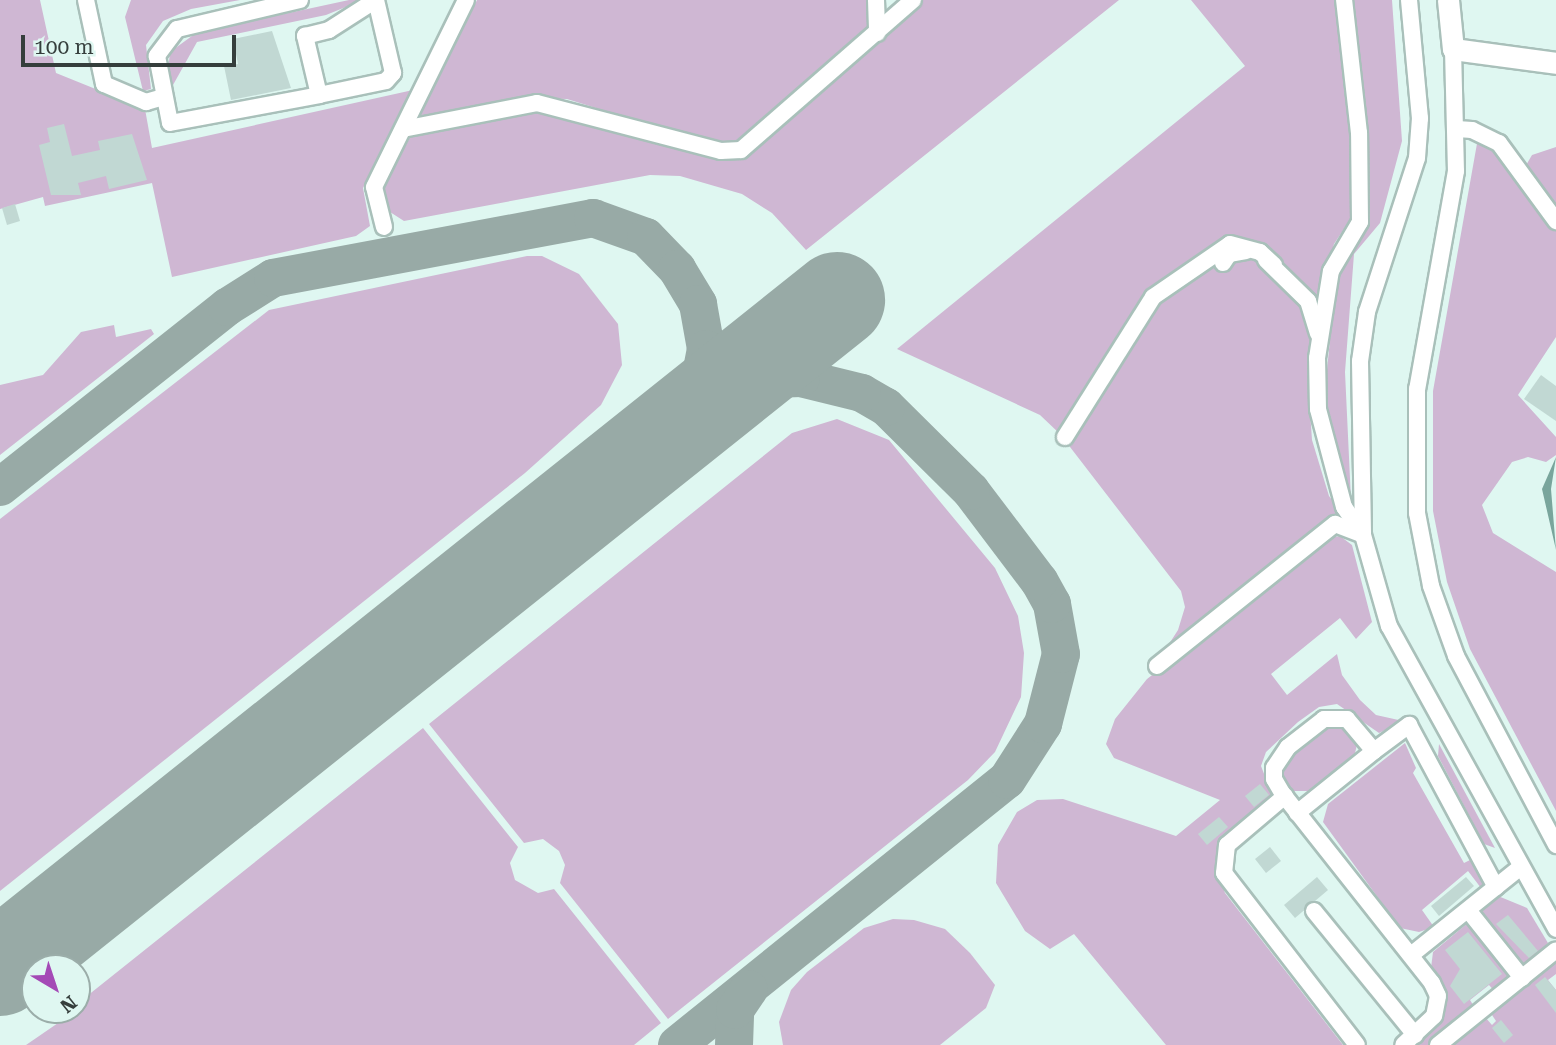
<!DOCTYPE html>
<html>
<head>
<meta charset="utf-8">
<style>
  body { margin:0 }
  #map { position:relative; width:1556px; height:1045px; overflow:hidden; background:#dff7f1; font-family:"Roboto Serif",serif }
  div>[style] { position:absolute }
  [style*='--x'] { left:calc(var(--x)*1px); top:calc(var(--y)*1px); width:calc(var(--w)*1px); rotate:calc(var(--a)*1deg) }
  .green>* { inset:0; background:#cfb7d3 }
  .water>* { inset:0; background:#79a59c }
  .taxiway>* { height:38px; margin:-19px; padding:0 19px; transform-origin:19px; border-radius:19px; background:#98aaa6 }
  .runway>* { height:96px; margin:-48px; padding:0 48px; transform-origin:48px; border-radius:48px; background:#98aaa6 }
  .building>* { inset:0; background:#c1d8d3 }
  .roads { filter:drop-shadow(2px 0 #a9c0ba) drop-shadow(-2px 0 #a9c0ba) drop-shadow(0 2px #a9c0ba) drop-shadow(0 -2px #a9c0ba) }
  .minor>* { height:16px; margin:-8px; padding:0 8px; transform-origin:8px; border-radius:8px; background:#fff }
  .major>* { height:21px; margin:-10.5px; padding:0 10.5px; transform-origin:10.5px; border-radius:10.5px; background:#fff }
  span { translate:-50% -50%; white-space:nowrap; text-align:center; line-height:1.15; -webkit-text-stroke:5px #dff7f1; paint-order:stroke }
  .north { position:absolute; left:21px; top:954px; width:70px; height:70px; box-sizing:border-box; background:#dff7f1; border:2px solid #9bada9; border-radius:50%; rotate:141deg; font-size:19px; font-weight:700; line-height:28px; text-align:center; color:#353e3c }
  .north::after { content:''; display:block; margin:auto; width:24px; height:32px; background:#a44ab6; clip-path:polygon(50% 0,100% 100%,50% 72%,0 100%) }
  .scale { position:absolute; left:21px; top:35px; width:215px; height:32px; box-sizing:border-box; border:4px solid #353e3c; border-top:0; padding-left:9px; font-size:21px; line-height:24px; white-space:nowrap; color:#353e3c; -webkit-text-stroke:5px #dff7f1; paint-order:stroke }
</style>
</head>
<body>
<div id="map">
  <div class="green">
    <div style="clip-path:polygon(0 0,40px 0,56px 73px,145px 109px,152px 148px,413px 90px,363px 188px,370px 226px,356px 236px,172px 277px,152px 183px,45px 206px,43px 197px,0 209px)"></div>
    <div style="clip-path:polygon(131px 0,240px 0,191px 9px,163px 21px,146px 45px,151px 89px,143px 91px,125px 17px)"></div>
    <div style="clip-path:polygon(349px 0,363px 0,326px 15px,197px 42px,173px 85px,167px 80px,170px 52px,196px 33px)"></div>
    <div style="clip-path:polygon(477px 0,874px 0,870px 30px,747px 145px,722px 147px,567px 99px,522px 98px,417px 120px)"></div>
    <div style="clip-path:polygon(919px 0,1119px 0,806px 250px,772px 213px,742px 194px,680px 176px,650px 175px,404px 221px,390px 212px,382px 189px,413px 132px,529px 110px,549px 109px,719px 157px,744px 154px)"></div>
    <div style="clip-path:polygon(1191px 0,1339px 0,1349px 60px,1353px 215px,1334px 244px,1320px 301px,1305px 289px,1313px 341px,1308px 382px,1312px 440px,1329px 496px,1341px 512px,1160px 658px,1178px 630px,1185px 607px,1181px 591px,1060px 434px,1040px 415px,897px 349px,1245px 66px)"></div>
    <div style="clip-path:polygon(1350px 0,1392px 0,1402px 141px,1380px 223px,1354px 254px,1345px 372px,1351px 500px,1339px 471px,1325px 390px,1334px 299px,1343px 260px,1355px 238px,1361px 88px)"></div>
    <div style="clip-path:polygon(1478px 138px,1496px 147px,1556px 227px,1556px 337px,1518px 395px,1556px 437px,1556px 455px,1546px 462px,1528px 457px,1512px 462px,1482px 505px,1493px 533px,1556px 572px,1556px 811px,1470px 649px,1447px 582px,1433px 511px,1433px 391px)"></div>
    <div style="clip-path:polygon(1556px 147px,1556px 216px,1525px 167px,1532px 155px)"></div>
    <div style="clip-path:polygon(527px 256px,542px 256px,579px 274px,618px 324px,622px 365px,601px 405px,525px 473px,0 891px,0 519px,269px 310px)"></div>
    <div style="clip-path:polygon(114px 325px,116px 337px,151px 329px,154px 334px,0 455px,0 385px,43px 375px,81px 332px)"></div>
    <div style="clip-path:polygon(837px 419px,889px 440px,995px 568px,1018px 616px,1024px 653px,1021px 697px,995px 752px,968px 780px,668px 1019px,560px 883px,565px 865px,559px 851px,543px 839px,524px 843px,429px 724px,792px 433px)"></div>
    <div style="clip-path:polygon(1340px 536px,1352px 545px,1372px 622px,1356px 639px,1340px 618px,1271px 674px,1287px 695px,1337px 654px,1342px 675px,1360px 700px,1376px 715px,1403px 721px,1379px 733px,1337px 704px,1319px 707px,1298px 722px,1266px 752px,1261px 766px,1273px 797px,1219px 849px,1215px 863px,1225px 893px,1343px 1045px,1166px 1045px,1074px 934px,1050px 949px,1025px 931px,996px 883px,998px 845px,1017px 812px,1037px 800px,1063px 799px,1176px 836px,1220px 800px,1114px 758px,1106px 744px,1115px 719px,1147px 679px,1329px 538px)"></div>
    <div style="clip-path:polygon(1343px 725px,1358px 740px,1353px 762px,1316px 791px,1292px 791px,1281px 771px,1288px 756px,1325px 726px)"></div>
    <div style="clip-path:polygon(423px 728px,518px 847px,510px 863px,515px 880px,538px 893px,554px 889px,661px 1023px,634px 1045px,26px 1045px,77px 1010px,77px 1004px)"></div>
    <div style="clip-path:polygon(1405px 743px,1416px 768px,1413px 773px,1464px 863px,1470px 860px,1487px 883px,1481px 888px,1468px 871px,1422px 910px,1434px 927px,1419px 932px,1400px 928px,1323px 822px,1328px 804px)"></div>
    <div style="clip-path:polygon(1439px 744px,1495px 848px,1484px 844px,1438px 756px)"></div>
    <div style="clip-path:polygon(1498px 896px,1527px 908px,1548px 943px,1526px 966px,1480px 913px)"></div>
    <div style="clip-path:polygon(914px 920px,945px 929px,970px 953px,995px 985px,986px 1008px,940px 1045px,783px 1045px,779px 1022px,791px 990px,807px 972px,864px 928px,893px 919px)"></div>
    <div style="clip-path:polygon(1469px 922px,1509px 978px,1496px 993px,1489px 985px,1470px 1000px,1475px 1008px,1428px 1045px,1412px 1045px,1443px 1013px,1445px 992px,1431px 968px,1433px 952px)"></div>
    <div style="clip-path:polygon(1556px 958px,1556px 974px,1548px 980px,1556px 990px,1556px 1045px,1445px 1045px,1485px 1017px,1492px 1025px,1496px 1021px,1490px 1012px)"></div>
  </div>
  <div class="water">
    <div style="clip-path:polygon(1556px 457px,1551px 489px,1556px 550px,1542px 489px)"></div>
  </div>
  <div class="taxiway">
    <div style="--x:0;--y:487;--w:290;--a:-38.4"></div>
    <div style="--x:227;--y:307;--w:54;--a:-32.2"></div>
    <div style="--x:273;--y:278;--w:326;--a:-10.6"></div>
    <div style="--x:593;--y:218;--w:56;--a:19.7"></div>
    <div style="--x:646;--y:237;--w:45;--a:45.9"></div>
    <div style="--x:677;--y:269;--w:41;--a:59"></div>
    <div style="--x:698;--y:304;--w:46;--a:79.9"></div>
    <div style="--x:706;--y:349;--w:25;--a:101"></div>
    <div style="--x:701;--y:374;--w:28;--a:108"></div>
    <div style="--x:692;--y:401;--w:44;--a:126.6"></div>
    <div style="--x:677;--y:1045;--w:423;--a:-38.8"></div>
    <div style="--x:1007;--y:780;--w:67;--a:-57.3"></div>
    <div style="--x:1043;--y:724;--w:72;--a:-75.6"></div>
    <div style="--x:1061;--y:654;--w:51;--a:-100.2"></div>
    <div style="--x:1052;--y:604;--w:26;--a:-119"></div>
    <div style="--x:1039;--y:581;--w:113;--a:-127.1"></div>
    <div style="--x:971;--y:491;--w:120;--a:-135.3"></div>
    <div style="--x:886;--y:407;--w:28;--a:-150"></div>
    <div style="--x:862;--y:393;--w:63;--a:-166.2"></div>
    <div style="--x:801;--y:378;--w:30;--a:178"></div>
    <div style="--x:771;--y:379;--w:58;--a:162.8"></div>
    <div style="--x:734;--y:1045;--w:35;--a:-88"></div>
    <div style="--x:735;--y:1010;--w:25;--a:-56"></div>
  </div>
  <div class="runway">
    <div style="--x:0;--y:968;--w:1071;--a:-38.59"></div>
  </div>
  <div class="building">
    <div style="clip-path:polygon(272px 31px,291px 88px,231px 100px,224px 66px,238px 64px,233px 39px)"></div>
    <div style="clip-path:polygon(64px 124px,72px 156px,100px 150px,98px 141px,132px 134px,147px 180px,109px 189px,106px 176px,78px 183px,81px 195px,51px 195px,39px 145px,50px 142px,47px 128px)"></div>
    <div style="clip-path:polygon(15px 204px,20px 221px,7px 225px,2px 208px)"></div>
    <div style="clip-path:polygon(1541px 375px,1556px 386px,1556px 421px,1524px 399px)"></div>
    <div style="clip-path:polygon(1260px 784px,1269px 795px,1254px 807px,1245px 796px)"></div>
    <div style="clip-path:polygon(1219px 817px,1228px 827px,1207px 845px,1198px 834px)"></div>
    <div style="clip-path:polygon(1270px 847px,1281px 861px,1266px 873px,1255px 859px)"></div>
    <div style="clip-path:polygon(1317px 877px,1328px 890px,1295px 918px,1284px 905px)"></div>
    <div style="clip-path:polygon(1466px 877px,1474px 886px,1439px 916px,1431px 906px)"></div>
    <div style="clip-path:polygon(1508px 915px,1538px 951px,1529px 958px,1496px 924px)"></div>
    <div style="clip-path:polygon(1468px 932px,1502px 974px,1464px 1004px,1450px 986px,1460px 969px,1445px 950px)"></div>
    <div style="clip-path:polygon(1545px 977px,1556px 990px,1556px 1013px,1535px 985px)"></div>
    <div style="clip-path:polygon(1501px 1020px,1513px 1035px,1504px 1043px,1492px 1028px)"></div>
  </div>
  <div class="roads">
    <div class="minor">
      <div style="--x:86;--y:0;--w:86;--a:77.9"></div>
      <div style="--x:104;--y:84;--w:46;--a:23.2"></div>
      <div style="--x:146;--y:102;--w:19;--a:-16"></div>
      <div style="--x:300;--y:0;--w:126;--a:166.7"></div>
      <div style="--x:177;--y:29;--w:34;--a:127"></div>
      <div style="--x:157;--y:56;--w:68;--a:79"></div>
      <div style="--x:170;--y:123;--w:152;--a:-10.6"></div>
      <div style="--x:319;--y:95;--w:61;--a:-103.3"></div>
      <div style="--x:305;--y:36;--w:25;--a:-14"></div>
      <div style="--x:329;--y:30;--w:56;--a:-32.6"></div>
      <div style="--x:876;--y:0;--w:33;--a:88"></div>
      <div style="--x:1409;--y:0;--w:119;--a:84.7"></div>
      <div style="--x:1420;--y:118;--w:40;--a:94.3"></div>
      <div style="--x:1417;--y:158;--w:162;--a:108"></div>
      <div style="--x:1367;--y:312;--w:49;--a:98.1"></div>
      <div style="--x:1360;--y:361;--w:174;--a:89"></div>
      <div style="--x:1363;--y:535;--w:95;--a:74.1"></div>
      <div style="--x:1389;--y:626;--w:346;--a:61.1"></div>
      <div style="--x:1453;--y:49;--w:122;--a:88.6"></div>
      <div style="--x:1456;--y:171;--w:221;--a:100.1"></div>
      <div style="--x:1417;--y:389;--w:124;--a:90"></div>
      <div style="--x:1417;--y:513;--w:74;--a:79.1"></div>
      <div style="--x:1431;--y:586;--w:74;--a:70.3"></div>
      <div style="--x:1456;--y:656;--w:214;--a:62.1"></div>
      <div style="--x:319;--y:95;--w:68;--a:-11.8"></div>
      <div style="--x:386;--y:81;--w:11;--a:-49"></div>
      <div style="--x:393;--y:73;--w:75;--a:-103.1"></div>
      <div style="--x:403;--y:129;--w:136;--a:-11"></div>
      <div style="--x:537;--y:103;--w:190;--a:14.6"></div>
      <div style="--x:721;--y:151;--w:20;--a:-3"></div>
      <div style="--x:741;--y:150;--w:228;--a:-41.1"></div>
      <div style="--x:1457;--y:129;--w:15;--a:4"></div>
      <div style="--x:1472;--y:130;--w:30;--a:26"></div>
      <div style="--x:1499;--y:143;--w:97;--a:53.8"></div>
      <div style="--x:384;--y:227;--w:41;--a:-104"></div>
      <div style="--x:374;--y:187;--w:208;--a:-63.8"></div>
      <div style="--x:1266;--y:260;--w:59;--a:44.3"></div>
      <div style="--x:1308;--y:301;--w:34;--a:73"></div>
      <div style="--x:1223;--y:263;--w:11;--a:-56"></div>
      <div style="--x:1229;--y:254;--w:17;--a:-10"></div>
      <div style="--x:1065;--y:437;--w:165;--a:-57.8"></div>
      <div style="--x:1153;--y:297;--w:93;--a:-34.5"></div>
      <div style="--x:1230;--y:244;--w:31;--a:15"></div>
      <div style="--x:1260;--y:252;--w:19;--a:43"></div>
      <div style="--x:1157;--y:666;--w:228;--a:-38.6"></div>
      <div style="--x:1335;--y:524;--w:30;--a:21"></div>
      <div style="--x:1363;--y:535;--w:34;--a:-124"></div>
      <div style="--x:1344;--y:507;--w:101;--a:-104.9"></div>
      <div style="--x:1318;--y:409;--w:51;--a:-91.1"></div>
      <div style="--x:1317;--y:358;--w:88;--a:-80.9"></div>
      <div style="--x:1331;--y:271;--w:57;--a:-59.4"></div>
      <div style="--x:1360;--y:222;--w:89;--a:-90.6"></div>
      <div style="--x:1359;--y:133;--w:134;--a:-96.4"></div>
      <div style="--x:1374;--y:751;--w:44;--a:-36.6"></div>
      <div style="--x:1409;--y:725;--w:184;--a:61.8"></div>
      <div style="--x:1285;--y:796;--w:76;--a:139.8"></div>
      <div style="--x:1227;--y:845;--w:28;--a:96"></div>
      <div style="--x:1224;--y:873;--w:217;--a:52.3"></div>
      <div style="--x:1297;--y:813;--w:99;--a:-38.8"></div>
      <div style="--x:1374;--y:751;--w:42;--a:-130.2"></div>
      <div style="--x:1347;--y:719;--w:23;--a:180"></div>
      <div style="--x:1324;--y:719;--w:46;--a:142.1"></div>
      <div style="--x:1288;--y:747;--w:25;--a:124"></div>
      <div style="--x:1274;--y:768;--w:11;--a:90"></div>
      <div style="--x:1274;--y:779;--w:16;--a:60"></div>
      <div style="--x:1282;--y:793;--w:242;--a:51.7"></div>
      <div style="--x:1432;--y:983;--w:14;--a:65"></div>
      <div style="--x:1438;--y:996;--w:20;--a:101"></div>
      <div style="--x:1434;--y:1016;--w:42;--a:136.9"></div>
      <div style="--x:1468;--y:910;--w:87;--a:51.5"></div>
      <div style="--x:1314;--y:911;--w:160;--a:50.8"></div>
      <div style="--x:1411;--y:955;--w:141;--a:-38.7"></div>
      <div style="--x:1438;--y:1045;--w:151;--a:-38.8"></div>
    </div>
    <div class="major">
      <div style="--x:1448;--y:0;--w:49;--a:84.2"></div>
      <div style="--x:1453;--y:49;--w:104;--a:7.7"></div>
    </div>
  </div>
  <div class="north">N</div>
  <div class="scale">100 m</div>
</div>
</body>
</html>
